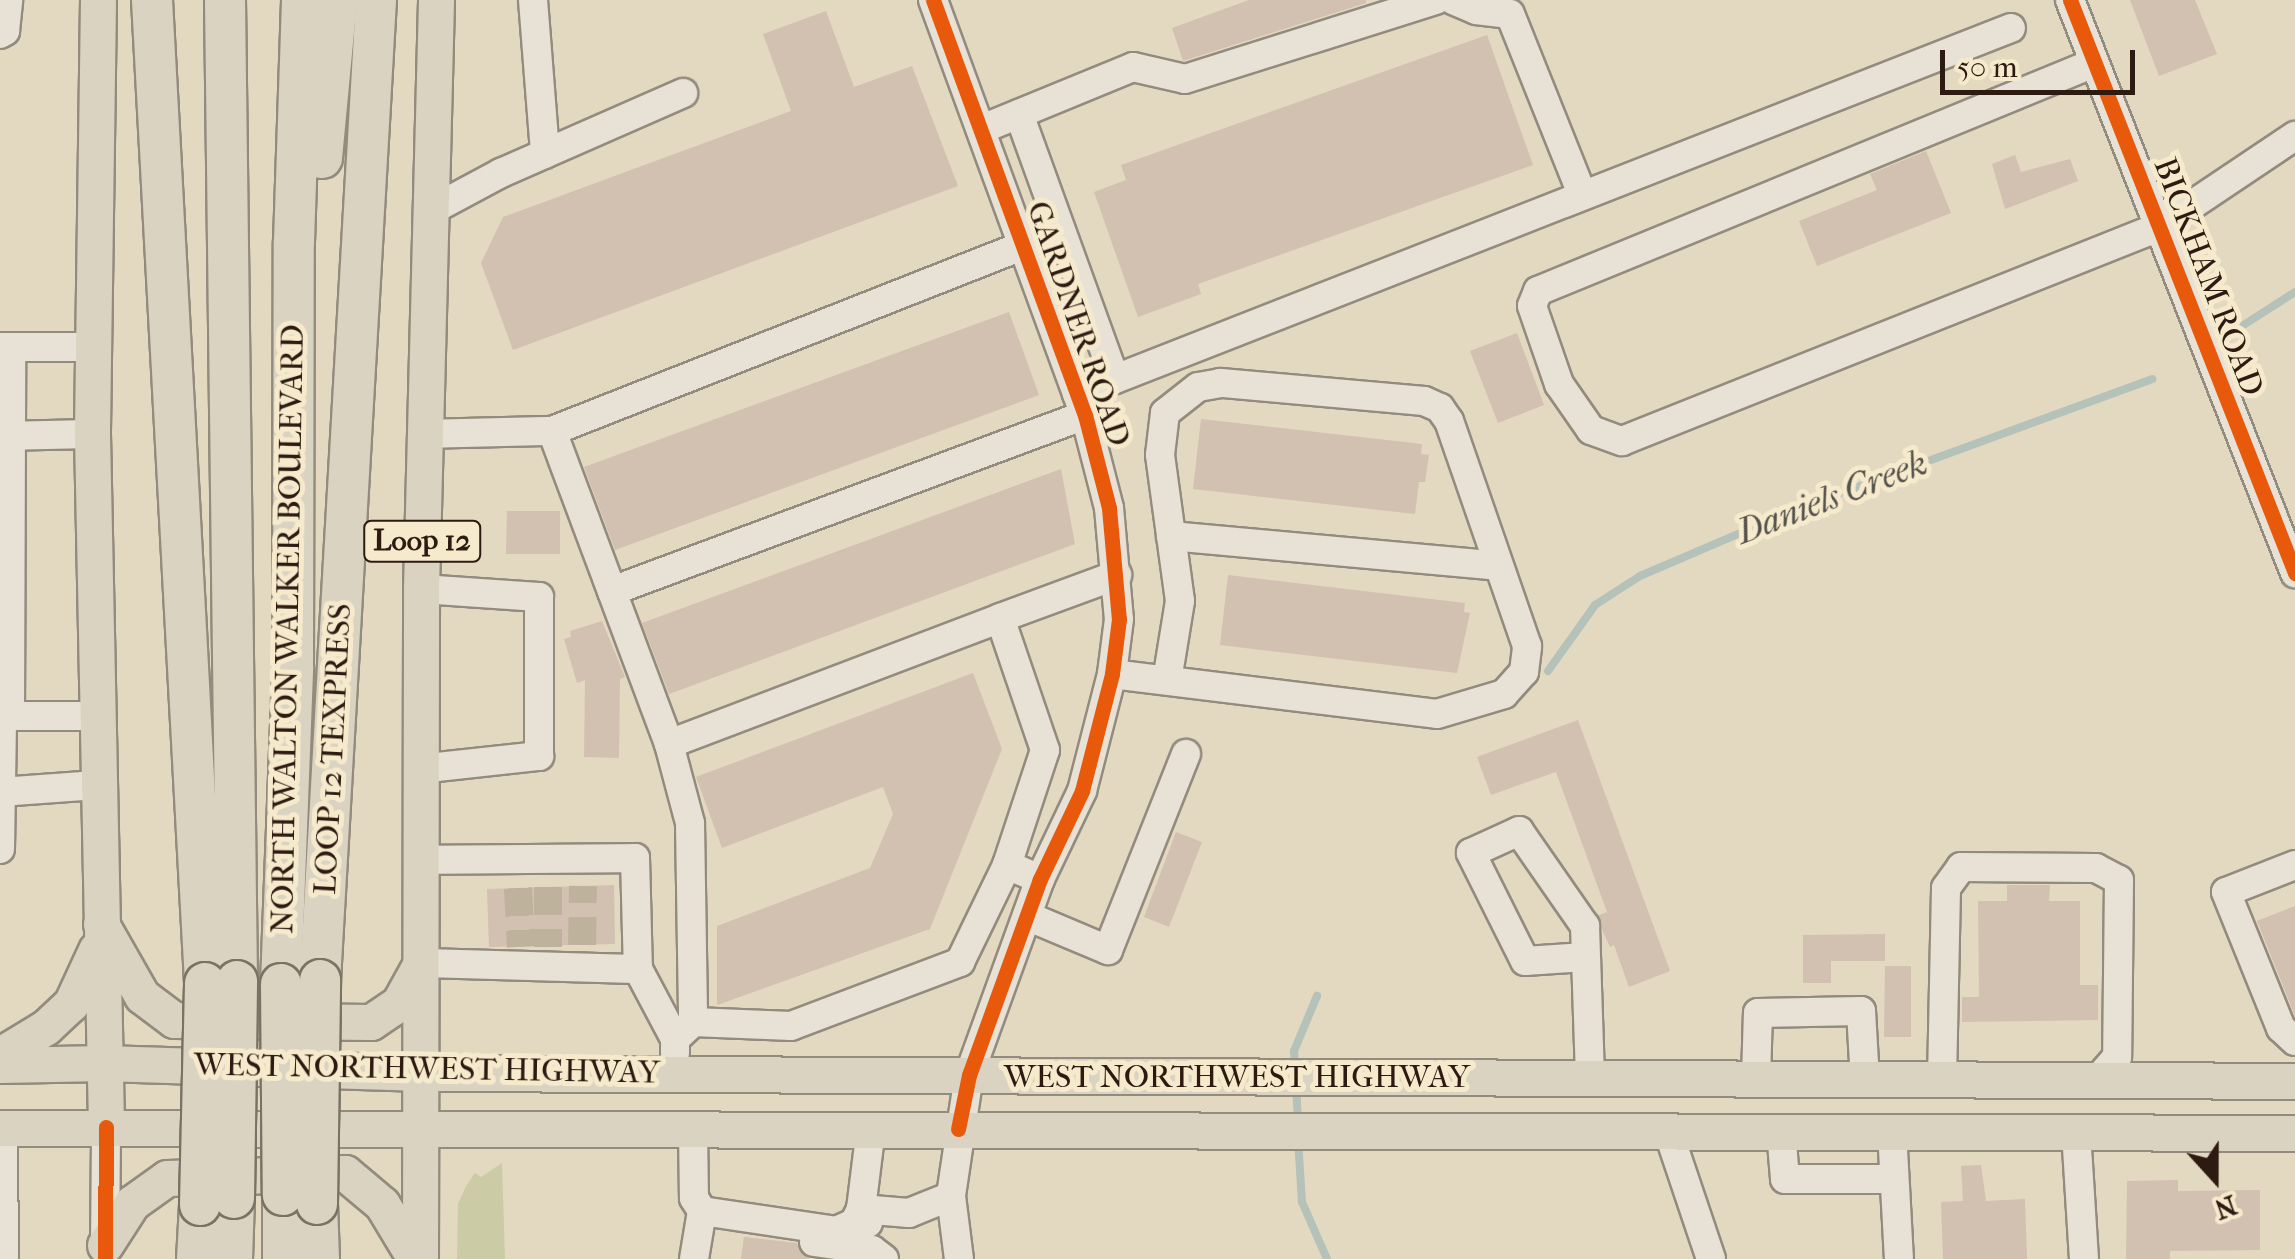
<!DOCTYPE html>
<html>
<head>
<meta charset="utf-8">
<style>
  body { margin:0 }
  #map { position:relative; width:2295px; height:1259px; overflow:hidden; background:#e3d8c0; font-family:"IM FELL French Canon",serif }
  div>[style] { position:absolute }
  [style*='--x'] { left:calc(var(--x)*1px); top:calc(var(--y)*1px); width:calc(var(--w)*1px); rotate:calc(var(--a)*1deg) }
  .green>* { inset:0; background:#cbcca5 }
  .stream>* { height:8px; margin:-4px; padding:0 4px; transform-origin:4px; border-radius:4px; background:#b4c2ba }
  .building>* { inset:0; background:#d2c0b1 }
  .minor-tunnel>* { height:28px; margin-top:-14px; transform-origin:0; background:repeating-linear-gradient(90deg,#bfb29d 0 28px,transparent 0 42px) }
  .roads { filter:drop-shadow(2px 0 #938b7d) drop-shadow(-2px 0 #938b7d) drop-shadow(0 2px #938b7d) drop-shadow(0 -2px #938b7d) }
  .minor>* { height:28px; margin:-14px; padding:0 14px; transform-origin:14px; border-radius:14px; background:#e8e2d6 }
  .major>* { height:35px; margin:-17.5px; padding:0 17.5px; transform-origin:17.5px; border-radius:17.5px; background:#dbd3c1 }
  .highway>* { height:40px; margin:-20px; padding:0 20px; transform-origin:20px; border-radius:20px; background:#dbd3c1 }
  .bridges { filter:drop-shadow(2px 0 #7a7265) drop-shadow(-2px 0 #7a7265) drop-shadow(0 2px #7a7265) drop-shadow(0 -2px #7a7265) }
  .highway-bridge>* { height:40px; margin:-20px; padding:0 20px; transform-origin:20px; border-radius:20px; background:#dbd3c1 }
  .cycleway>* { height:15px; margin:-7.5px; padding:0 7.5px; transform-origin:7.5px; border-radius:7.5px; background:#e8590c }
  span { translate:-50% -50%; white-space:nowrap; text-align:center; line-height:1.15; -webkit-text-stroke:10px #f6eacd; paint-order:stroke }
  .shield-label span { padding:2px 8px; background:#f6eacd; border:2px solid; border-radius:8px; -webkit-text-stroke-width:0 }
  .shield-label { font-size:30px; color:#2d1b12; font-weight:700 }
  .street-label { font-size:32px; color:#2d1b12 }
  .water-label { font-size:35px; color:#55524c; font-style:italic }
  .north { position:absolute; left:2165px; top:1129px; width:100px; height:100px; -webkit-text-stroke:8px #f6eacd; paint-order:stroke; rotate:159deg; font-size:28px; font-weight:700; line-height:40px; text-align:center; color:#2d1b12 }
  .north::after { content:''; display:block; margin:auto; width:35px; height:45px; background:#2d1b12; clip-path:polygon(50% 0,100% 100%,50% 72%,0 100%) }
  .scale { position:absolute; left:1940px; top:50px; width:195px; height:45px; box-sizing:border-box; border:5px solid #2d1b12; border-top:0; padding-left:12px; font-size:30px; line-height:35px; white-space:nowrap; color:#2d1b12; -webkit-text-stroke:8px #f6eacd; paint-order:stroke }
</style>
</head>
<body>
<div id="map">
  <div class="green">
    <div style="clip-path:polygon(502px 1163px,505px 1259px,457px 1259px,458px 1204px,466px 1186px,475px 1173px,481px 1177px)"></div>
  </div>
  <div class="stream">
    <div style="--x:2228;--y:335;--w:80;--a:-32.7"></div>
    <div style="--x:1548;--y:671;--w:81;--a:-54.5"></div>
    <div style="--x:1595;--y:605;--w:54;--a:-32.8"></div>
    <div style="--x:1640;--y:576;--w:162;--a:-23.2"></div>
    <div style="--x:1789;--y:512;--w:387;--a:-20.1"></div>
    <div style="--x:1295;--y:1065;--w:14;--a:-94"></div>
    <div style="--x:1294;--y:1051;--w:60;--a:-67.3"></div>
    <div style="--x:1296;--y:1084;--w:36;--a:87"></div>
    <div style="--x:1298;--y:1139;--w:63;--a:86.4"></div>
    <div style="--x:1302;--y:1202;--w:62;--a:66.3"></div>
  </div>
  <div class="building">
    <div style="clip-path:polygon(1249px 0,1366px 0,1366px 3px,1183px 61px,1172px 28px)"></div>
    <div style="clip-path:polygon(2130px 0,2195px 0,2217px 54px,2159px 76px)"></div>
    <div style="clip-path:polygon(826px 11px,854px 87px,912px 66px,958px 186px,513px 350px,481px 263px,503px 217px,791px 111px,763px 34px)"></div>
    <div style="clip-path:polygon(1487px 35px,1533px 165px,1198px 284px,1201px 294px,1138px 317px,1094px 192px,1126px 180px,1121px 165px)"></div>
    <div style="clip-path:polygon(1926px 151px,1951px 213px,1817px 266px,1799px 221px,1877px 190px,1870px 174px)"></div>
    <div style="clip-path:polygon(2015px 155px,2021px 172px,2070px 159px,2078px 181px,2005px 209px,1992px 164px)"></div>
    <div style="clip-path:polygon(1009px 312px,1039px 395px,615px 550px,584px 467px)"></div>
    <div style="clip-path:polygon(1517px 333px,1544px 405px,1498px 423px,1470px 351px)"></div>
    <div style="clip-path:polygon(1201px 419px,1422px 444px,1421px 454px,1429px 455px,1425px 482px,1419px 482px,1415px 514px,1193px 489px)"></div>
    <div style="clip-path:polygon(1061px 469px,1075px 544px,669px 694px,642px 623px)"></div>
    <div style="clip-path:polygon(507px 511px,560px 511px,560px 554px,506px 554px)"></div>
    <div style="clip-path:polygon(1228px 575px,1465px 603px,1464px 612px,1470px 613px,1457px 673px,1220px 645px)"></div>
    <div style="clip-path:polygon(602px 621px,625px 677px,620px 679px,619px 758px,584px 757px,585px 680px,577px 683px,564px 639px,571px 637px,570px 631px)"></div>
    <div style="clip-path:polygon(973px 673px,1002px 749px,930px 929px,717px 1005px,717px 926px,870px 868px,893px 814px,883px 787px,722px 848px,696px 777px)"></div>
    <div style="clip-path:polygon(1578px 720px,1670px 971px,1629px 987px,1614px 945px,1610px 947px,1603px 932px,1599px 915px,1607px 912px,1556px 772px,1491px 795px,1477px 757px)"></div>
    <div style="clip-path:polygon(1176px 832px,1202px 842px,1169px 927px,1144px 917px)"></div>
    <div style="clip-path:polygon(614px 885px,615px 944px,489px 947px,487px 889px)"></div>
    <div style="clip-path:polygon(2007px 885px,2050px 885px,2049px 901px,2080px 901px,2080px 985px,2098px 985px,2098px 1020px,1962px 1022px,1962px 997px,1979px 997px,1978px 901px,2007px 901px)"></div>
    <div style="clip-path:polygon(2295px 906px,2295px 1016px,2257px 921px)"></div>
    <div style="clip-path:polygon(1885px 934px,1885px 961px,1831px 961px,1831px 983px,1803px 983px,1803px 935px)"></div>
    <div style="clip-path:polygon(1885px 966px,1911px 966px,1911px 1037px,1884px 1037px)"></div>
    <div style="clip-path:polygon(1981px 1165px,1986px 1201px,2025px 1199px,2027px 1259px,1943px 1259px,1941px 1202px,1963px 1201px,1961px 1166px)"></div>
    <div style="clip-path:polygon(2178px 1180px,2178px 1191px,2260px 1190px,2260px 1250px,2170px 1251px,2170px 1259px,2126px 1259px,2127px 1181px)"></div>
    <div style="clip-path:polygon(744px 1237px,797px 1243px,803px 1255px,810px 1259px,741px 1259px)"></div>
  </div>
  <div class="minor-tunnel">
    <div style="--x:548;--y:887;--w:60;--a:90"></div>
    <div style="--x:518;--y:888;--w:59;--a:87.1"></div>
    <div style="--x:582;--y:945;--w:59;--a:-89"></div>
  </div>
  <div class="roads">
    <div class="minor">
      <div style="--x:533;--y:0;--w:154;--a:85.5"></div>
      <div style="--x:933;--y:0;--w:442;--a:69.9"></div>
      <div style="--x:1085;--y:415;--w:96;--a:75.5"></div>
      <div style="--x:1109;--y:508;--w:111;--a:84.9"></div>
      <div style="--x:1119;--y:619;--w:55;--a:97.3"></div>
      <div style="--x:1112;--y:674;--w:121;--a:104.4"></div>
      <div style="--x:1082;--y:791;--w:98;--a:115.5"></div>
      <div style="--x:1040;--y:879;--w:208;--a:109.9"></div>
      <div style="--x:969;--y:1075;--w:122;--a:98.5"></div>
      <div style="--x:951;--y:1196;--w:64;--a:82.8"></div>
      <div style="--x:1453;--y:0;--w:25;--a:23"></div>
      <div style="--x:1476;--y:10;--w:34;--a:7"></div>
      <div style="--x:1510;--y:14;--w:194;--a:68.2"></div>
      <div style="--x:2070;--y:0;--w:616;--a:68.56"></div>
      <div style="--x:0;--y:34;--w:6;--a:-31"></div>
      <div style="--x:5;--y:31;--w:31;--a:-84"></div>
      <div style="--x:2094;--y:63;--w:601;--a:157.7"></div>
      <div style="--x:1538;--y:291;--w:16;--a:112"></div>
      <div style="--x:1532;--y:306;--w:83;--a:70.9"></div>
      <div style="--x:1559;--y:384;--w:56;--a:55.2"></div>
      <div style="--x:1591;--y:430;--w:33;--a:20"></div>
      <div style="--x:1622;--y:441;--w:578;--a:-21.73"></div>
      <div style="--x:2159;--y:227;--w:164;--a:-33.8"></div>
      <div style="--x:1019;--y:114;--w:282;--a:70.1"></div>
      <div style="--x:982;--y:129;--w:163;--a:-22.3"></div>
      <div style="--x:1133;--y:67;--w:53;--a:13"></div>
      <div style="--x:1185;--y:79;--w:263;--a:-17.5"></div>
      <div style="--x:430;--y:211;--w:81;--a:-28.2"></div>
      <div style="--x:501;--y:173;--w:199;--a:-23.7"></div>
      <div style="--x:0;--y:347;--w:94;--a:0"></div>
      <div style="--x:1077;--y:394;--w:1003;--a:-21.4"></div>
      <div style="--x:552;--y:431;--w:505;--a:-21.49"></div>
      <div style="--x:425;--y:434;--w:127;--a:-1.4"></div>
      <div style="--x:552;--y:431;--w:334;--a:69.5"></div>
      <div style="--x:669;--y:744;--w:354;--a:-20.8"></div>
      <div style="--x:0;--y:436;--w:92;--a:-1.2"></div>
      <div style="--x:1171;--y:536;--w:328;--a:5.2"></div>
      <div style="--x:612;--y:591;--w:505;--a:-20.41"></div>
      <div style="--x:1112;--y:674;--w:327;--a:7"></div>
      <div style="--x:1437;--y:714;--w:70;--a:-16.6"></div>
      <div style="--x:1504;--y:694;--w:30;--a:-48"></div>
      <div style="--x:1524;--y:672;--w:26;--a:-83"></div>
      <div style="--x:1527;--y:646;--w:238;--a:-109.1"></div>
      <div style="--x:1449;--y:421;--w:16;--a:-125"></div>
      <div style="--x:1440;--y:408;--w:17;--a:-156"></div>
      <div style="--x:1424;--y:401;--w:204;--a:-174.9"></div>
      <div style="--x:1221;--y:383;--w:23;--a:170"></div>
      <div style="--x:1198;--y:387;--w:42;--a:141.8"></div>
      <div style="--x:1165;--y:413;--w:42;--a:96.8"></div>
      <div style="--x:1160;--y:455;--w:147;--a:82.2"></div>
      <div style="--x:1180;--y:601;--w:80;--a:99.3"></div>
      <div style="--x:0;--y:716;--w:96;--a:0"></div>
      <div style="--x:10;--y:716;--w:369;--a:-89.8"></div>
      <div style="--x:669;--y:744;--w:82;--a:75.1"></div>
      <div style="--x:690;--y:823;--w:199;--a:89.1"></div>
      <div style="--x:419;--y:769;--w:121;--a:-6.2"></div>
      <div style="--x:539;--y:756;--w:159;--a:-90"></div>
      <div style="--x:539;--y:597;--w:118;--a:-176.1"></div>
      <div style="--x:0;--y:792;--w:97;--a:-4.1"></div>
      <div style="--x:0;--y:849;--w:133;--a:-89.1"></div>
      <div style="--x:420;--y:860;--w:215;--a:-0.5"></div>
      <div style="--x:635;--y:858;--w:111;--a:88.5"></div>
      <div style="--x:638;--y:969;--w:217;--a:-178.4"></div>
      <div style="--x:1007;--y:865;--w:121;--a:-71.7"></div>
      <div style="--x:1045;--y:750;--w:139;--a:-108.8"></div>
      <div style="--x:1000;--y:618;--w:125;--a:-20.2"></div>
      <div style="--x:2295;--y:865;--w:74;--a:158.6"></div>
      <div style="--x:2226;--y:892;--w:147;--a:68"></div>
      <div style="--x:2281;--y:1028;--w:19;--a:43"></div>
      <div style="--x:1027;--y:916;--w:88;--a:22.8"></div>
      <div style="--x:1108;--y:950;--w:211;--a:-68.3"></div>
      <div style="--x:1585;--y:957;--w:60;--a:176.2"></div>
      <div style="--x:1525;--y:961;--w:121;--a:-116.6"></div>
      <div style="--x:1471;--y:853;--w:53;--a:-24.6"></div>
      <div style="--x:1519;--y:831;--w:116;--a:55.2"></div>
      <div style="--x:1585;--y:926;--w:152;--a:88.1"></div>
      <div style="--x:638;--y:969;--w:79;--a:62.1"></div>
      <div style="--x:675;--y:1039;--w:14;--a:90"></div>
      <div style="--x:675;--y:1039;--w:25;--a:-43"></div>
      <div style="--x:693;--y:1022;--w:98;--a:2.3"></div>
      <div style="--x:791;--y:1026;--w:181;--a:-20.7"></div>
      <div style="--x:960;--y:962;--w:108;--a:-64.1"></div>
      <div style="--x:1007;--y:865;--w:36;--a:23"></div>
      <div style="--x:1756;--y:1079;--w:66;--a:-88.3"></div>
      <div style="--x:1758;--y:1013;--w:103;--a:-1.1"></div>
      <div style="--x:1861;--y:1011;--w:69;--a:86.7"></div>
      <div style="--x:1942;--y:1080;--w:192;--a:-88.8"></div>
      <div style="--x:1946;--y:888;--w:26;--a:-54"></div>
      <div style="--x:1961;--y:867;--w:135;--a:0.4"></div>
      <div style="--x:2096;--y:868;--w:26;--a:28"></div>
      <div style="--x:2119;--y:880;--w:177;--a:90.6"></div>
      <div style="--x:2117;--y:1057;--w:32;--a:131"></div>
      <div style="--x:3;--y:1128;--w:131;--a:89.6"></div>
      <div style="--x:693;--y:1129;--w:69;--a:89.2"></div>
      <div style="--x:694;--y:1198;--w:15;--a:58"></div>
      <div style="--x:702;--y:1211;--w:135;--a:8.5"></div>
      <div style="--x:836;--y:1231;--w:20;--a:-24"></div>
      <div style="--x:854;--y:1223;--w:16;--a:-63"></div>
      <div style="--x:861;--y:1209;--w:81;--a:-82.9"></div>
      <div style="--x:1668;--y:1131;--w:135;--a:71.4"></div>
      <div style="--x:1781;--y:1131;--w:48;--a:85.2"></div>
      <div style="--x:1785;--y:1179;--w:109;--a:0"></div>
      <div style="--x:1892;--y:1131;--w:128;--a:86.9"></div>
      <div style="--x:2076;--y:1132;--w:127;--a:86.4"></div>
      <div style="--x:868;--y:1223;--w:16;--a:-117"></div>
      <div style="--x:861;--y:1209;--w:48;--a:4.8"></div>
      <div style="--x:909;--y:1213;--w:45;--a:-22"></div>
      <div style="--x:814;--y:1242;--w:59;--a:7.9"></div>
      <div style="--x:872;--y:1250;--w:15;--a:37"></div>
      <div style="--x:105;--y:1250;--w:123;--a:-89.5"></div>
      <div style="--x:694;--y:1259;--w:49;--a:-80.5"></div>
    </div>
    <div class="major">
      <div style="--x:98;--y:0;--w:434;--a:90.8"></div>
      <div style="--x:92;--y:434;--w:693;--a:88.84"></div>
      <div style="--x:101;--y:924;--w:83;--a:60.3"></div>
      <div style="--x:142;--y:996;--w:40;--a:37"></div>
      <div style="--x:174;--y:1020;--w:197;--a:0.6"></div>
      <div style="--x:371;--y:1022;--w:34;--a:-34"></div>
      <div style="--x:399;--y:1003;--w:43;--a:-61.1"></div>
      <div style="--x:0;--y:1055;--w:54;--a:-31.3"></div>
      <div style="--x:46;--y:1027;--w:34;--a:-43"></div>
      <div style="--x:71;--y:1004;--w:60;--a:-65.2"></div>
      <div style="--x:0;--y:1065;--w:105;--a:-1.1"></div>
      <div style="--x:105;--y:1063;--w:316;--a:1.8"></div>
      <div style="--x:421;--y:1073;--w:1874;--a:0.24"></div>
      <div style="--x:0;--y:1128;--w:2295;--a:0.12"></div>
      <div style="--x:105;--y:1245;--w:50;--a:-57.3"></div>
      <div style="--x:132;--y:1203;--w:43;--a:-35.5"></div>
      <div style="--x:167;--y:1178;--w:178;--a:-1.6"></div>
      <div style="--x:345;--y:1173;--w:48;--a:40"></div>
      <div style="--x:382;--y:1204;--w:64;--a:59"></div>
      <div style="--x:420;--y:1259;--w:670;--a:-89.91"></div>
      <div style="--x:421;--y:589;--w:589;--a:-88.54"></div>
    </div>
    <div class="highway">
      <div style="--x:152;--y:0;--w:984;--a:86.91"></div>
      <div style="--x:225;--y:0;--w:981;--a:89.3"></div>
      <div style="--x:322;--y:158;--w:159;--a:-84.6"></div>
      <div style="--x:320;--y:980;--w:982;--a:-86.73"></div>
      <div style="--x:281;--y:984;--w:317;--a:-87.8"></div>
      <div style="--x:293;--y:667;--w:425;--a:-89.9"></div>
      <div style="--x:294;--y:242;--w:242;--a:-88.1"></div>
      <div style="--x:283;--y:1195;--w:64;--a:90"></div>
      <div style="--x:317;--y:1204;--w:55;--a:87.9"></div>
      <div style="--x:197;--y:1259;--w:54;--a:-86.8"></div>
      <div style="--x:232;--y:1259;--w:61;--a:-88.1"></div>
    </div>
  </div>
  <div class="bridges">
    <div class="highway-bridge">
      <div style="--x:281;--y:984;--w:211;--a:89.5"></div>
      <div style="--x:234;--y:1198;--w:217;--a:-89.2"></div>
      <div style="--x:317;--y:1204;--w:224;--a:-89.2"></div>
      <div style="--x:200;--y:1205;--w:222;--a:-88.7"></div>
    </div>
  </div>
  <div class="cycleway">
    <div style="--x:933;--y:0;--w:442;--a:69.9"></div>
    <div style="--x:1085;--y:415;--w:96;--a:75.5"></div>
    <div style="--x:1109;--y:508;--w:111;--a:84.9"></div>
    <div style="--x:1119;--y:619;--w:55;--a:97.3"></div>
    <div style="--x:1112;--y:674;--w:121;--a:104.4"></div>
    <div style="--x:1082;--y:791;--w:98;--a:115.5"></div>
    <div style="--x:1040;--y:879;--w:208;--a:109.9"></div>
    <div style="--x:969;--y:1075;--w:55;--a:101.5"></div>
    <div style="--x:2070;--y:0;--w:616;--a:68.56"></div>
    <div style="--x:105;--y:1259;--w:132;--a:-89.6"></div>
  </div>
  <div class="shield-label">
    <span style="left:422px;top:541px">Loop 12</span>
  </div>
  <div class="street-label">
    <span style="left:2208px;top:277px;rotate:69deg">BICKHAM ROAD</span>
    <span style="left:1078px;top:324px;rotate:71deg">GARDNER ROAD</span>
    <span style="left:288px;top:629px;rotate:-89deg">NORTH WALTON WALKER BOULEVARD</span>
    <span style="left:333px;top:749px;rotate:-87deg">LOOP 12 TEXPRESS</span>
    <span style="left:427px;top:1069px;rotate:1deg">WEST NORTHWEST HIGHWAY</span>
    <span style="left:1237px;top:1077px">WEST NORTHWEST HIGHWAY</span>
  </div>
  <div class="water-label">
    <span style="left:1832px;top:498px;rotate:-21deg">Daniels Creek</span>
  </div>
  <div class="north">N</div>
  <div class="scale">50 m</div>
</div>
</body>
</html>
